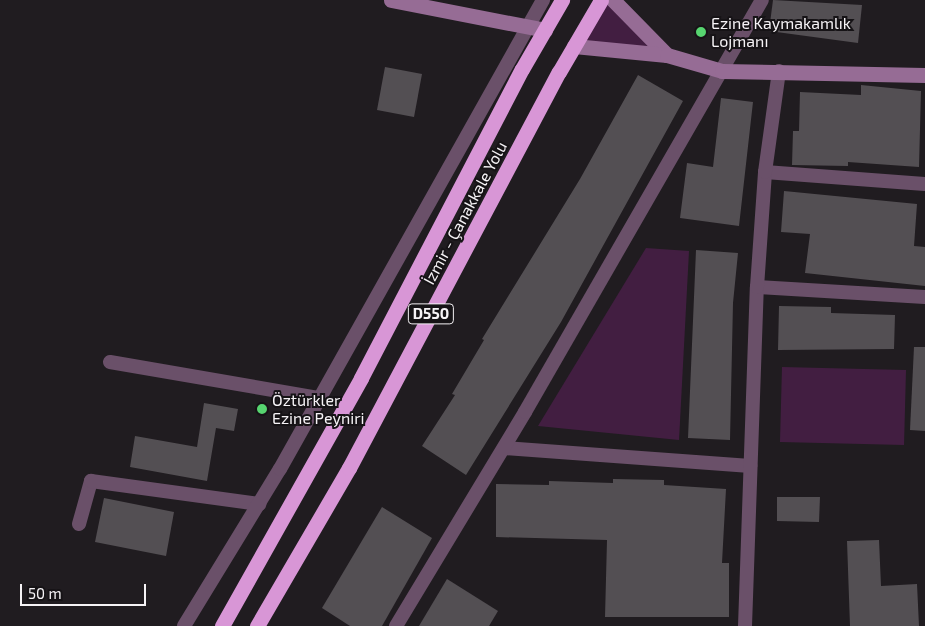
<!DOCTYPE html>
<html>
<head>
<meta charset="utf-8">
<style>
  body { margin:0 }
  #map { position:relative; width:925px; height:626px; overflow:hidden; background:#201c20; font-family:"Exo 2",sans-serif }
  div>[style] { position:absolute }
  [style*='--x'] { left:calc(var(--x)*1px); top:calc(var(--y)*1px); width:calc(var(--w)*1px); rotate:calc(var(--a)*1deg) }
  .green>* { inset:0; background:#421e41 }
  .building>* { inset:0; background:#534f53 }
  .street>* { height:14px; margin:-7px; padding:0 7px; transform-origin:7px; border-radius:7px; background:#6a5069 }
  .secondary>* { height:15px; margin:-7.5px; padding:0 7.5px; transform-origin:7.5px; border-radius:7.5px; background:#966c95 }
  .highway>* { height:15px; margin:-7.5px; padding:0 7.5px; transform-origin:7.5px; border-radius:7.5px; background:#d896d6 }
  .dots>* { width:14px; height:14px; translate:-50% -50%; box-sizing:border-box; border:2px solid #161316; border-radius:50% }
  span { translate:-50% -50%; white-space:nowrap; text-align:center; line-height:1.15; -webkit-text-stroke:4px #161316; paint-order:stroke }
  .shield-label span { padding:1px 4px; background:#161316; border:1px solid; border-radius:4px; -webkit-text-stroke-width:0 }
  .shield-label { font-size:15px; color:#f6f3f6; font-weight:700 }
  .poi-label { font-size:16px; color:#f6f3f6 }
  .left { translate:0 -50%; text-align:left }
  .street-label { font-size:16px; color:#f6f3f6 }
  .scale { position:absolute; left:20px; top:584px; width:126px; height:22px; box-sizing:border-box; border:2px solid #f6f3f6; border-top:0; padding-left:6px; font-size:15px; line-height:18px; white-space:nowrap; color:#f6f3f6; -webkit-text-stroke:4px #161316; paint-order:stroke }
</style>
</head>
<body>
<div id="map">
  <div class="green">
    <div style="clip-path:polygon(601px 0,613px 0,667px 55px,574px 46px)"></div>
    <div style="clip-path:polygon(646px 248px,689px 251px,679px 440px,538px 426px)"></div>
    <div style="clip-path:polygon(782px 367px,906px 370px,904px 445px,780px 442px)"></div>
  </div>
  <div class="building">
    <div style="clip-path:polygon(773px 0,862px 5px,858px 43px,769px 31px)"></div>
    <div style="clip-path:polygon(385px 67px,422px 74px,414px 117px,377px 110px)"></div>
    <div style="clip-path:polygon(638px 75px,683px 101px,561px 322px,466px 475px,422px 446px,455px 395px,452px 394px,484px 340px,482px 339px,580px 179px)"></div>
    <div style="clip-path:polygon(861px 85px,921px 91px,919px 167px,848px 162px,848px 166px,792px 165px,793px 131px,799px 131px,800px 92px,861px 95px)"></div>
    <div style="clip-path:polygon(721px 98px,753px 102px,739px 226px,680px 218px,687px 163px,713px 167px)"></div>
    <div style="clip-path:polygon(784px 191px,917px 204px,914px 246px,925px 247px,925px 286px,805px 273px,810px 234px,781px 232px)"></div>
    <div style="clip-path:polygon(696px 250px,738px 253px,733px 303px,730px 440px,688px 438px)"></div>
    <div style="clip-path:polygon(779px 306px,831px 307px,831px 313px,895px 315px,894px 349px,778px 350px)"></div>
    <div style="clip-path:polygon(914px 347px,925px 347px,925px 431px,910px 430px)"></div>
    <div style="clip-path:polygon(204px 403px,238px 409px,234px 431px,216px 428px,207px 481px,130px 467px,135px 436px,197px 447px)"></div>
    <div style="clip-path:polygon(613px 479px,664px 480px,664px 485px,726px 489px,722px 563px,729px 563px,729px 617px,605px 617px,607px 540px,496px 537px,496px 484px,549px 485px,549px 481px,613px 483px)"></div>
    <div style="clip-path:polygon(777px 497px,820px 497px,819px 522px,777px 521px)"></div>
    <div style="clip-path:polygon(104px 498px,174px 512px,166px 556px,95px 542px)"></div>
    <div style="clip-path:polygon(382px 507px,432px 538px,382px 626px,350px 626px,322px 608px)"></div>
    <div style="clip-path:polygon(879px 540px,881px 586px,917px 584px,919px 626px,850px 626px,847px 541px)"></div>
    <div style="clip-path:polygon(447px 579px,498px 611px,489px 626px,419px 626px)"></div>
  </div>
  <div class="street">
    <div style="--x:765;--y:172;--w:160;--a:4.3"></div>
    <div style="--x:757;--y:287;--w:168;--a:3.4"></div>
    <div style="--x:110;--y:362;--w:211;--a:9.8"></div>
    <div style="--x:504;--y:448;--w:247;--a:4.2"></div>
    <div style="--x:79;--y:524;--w:45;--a:-74.4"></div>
    <div style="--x:91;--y:481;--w:170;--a:7.8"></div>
    <div style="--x:184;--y:626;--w:184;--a:-58.6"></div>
    <div style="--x:280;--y:469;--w:538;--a:-60.72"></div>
    <div style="--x:396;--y:626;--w:250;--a:-58.9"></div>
    <div style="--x:525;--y:412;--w:475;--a:-60.1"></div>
    <div style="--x:745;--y:626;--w:339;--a:-88"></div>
    <div style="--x:757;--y:287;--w:115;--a:-86"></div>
    <div style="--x:765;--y:172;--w:102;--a:-82.1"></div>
  </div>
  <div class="secondary">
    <div style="--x:391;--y:0;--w:157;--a:11"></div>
    <div style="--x:613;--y:0;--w:77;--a:45.5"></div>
    <div style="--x:574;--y:46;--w:93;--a:5.5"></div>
    <div style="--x:667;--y:55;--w:57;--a:16.2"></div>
    <div style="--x:722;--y:71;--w:203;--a:1.1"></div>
  </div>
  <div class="highway">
    <div style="--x:222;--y:626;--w:284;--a:-60.7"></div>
    <div style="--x:361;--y:378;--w:348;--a:-62.5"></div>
    <div style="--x:522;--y:69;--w:80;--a:-59.9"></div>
    <div style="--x:257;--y:626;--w:183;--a:-59.8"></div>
    <div style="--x:349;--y:468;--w:448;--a:-62.1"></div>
    <div style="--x:559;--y:72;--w:83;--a:-59.7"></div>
  </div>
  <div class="dots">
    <div style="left:701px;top:32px;background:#57d570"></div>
    <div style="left:262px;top:409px;background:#57d570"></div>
  </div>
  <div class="shield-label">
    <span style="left:431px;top:314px">D550</span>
  </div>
  <div class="poi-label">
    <span class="left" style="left:711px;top:32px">Ezine Kaymakamlık<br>Lojmanı</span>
    <span class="left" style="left:272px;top:409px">Öztürkler<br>Ezine Peyniri</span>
  </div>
  <div class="street-label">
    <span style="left:465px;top:213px;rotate:-62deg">İzmir - Çanakkale Yolu</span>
  </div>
  <div class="scale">50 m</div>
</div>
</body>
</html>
